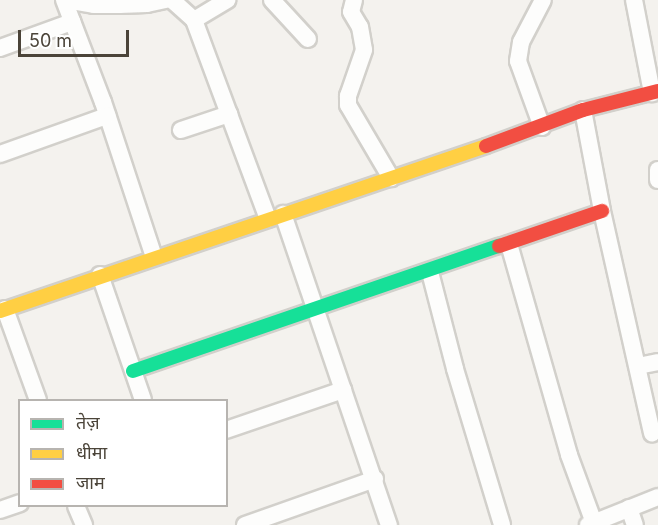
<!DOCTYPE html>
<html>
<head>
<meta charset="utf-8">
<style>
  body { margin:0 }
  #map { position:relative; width:658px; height:525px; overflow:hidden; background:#f4f2ee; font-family:Inter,"Noto Sans Devanagari",sans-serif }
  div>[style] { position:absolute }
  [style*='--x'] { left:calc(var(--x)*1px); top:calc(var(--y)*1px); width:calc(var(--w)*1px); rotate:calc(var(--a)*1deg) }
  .roads { filter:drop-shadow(2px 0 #d2d0cb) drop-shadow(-2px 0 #d2d0cb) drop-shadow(0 2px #d2d0cb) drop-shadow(0 -2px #d2d0cb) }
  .street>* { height:16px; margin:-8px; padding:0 8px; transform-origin:8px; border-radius:8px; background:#fdfdfc }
  .fast>* { height:14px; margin:-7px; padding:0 7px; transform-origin:7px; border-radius:7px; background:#16e098 }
  .slow>* { height:14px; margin:-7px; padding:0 7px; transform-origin:7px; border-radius:7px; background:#ffcf43 }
  .jam>* { height:14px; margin:-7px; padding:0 7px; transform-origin:7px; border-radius:7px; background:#f24e42 }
  span { translate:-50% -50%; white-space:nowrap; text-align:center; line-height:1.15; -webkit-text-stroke:4.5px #fff; paint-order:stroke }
  .legend { position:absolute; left:18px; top:399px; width:210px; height:108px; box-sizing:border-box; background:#fff; border:2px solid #b7b4b0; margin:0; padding:8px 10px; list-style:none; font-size:18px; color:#4b4439 }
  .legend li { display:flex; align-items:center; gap:12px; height:30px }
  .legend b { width:30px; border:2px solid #b7b4b0 }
  .scale { position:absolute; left:18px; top:30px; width:111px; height:27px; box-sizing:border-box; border:3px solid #4b4439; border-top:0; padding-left:8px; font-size:18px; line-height:21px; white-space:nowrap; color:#4b4439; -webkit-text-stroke:4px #fff; paint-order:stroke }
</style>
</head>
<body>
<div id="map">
  <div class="roads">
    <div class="street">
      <div style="--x:64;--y:0;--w:109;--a:69.1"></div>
      <div style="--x:103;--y:102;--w:163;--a:71.8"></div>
      <div style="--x:66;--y:0;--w:28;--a:10"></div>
      <div style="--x:94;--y:5;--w:25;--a:0"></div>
      <div style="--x:119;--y:5;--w:28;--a:-2"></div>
      <div style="--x:147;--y:4;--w:19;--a:-12"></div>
      <div style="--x:172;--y:0;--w:30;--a:42"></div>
      <div style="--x:194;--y:20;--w:212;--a:69.6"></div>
      <div style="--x:272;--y:0;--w:53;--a:47.3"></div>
      <div style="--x:354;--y:0;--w:12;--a:104"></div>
      <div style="--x:351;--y:12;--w:17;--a:59"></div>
      <div style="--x:360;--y:27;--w:23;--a:80"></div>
      <div style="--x:364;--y:50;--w:49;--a:109.2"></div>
      <div style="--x:348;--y:96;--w:9;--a:90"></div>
      <div style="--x:348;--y:105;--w:85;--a:59.5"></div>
      <div style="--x:634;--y:0;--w:95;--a:79"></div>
      <div style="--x:194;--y:20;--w:39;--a:-31"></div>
      <div style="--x:0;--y:48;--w:77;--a:-19.9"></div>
      <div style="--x:583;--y:110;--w:103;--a:79.3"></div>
      <div style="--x:602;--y:211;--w:228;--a:77.3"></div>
      <div style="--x:542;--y:127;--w:70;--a:-110"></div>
      <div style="--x:518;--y:61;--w:19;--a:-81"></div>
      <div style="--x:521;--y:42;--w:47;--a:-62.4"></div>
      <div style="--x:181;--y:130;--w:51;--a:-18.4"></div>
      <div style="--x:0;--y:154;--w:114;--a:-19.6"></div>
      <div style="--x:658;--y:170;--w:10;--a:90"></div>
      <div style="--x:283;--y:214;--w:329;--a:71.2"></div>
      <div style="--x:509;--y:244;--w:219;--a:74.1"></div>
      <div style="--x:569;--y:455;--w:72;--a:69.8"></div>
      <div style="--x:430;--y:272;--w:100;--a:75.5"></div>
      <div style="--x:455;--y:369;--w:163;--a:73.2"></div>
      <div style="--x:100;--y:275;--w:132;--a:71"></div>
      <div style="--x:5;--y:309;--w:97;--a:70.1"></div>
      <div style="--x:638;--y:366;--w:20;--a:-11"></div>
      <div style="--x:226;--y:430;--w:124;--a:-18.9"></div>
      <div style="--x:76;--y:506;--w:21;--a:67"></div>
      <div style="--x:629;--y:508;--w:18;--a:71"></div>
      <div style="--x:0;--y:510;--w:21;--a:-19"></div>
      <div style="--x:245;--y:525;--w:138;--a:-19.5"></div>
      <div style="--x:588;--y:525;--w:75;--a:-21.8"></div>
    </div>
    <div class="fast">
      <div style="--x:133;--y:371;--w:387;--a:-18.9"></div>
    </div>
    <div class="slow">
      <div style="--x:0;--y:311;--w:513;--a:-18.75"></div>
    </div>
    <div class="jam">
      <div style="--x:486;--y:146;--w:103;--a:-20.4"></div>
      <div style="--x:583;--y:110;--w:77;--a:-14.2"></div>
      <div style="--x:499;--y:246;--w:109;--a:-18.8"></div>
    </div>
  </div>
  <ul class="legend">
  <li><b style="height:8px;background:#16e098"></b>तेज़</li>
  <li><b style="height:8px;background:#ffcf43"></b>धीमा</li>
  <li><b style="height:8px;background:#f24e42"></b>जाम</li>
  </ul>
  <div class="scale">50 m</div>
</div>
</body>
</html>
